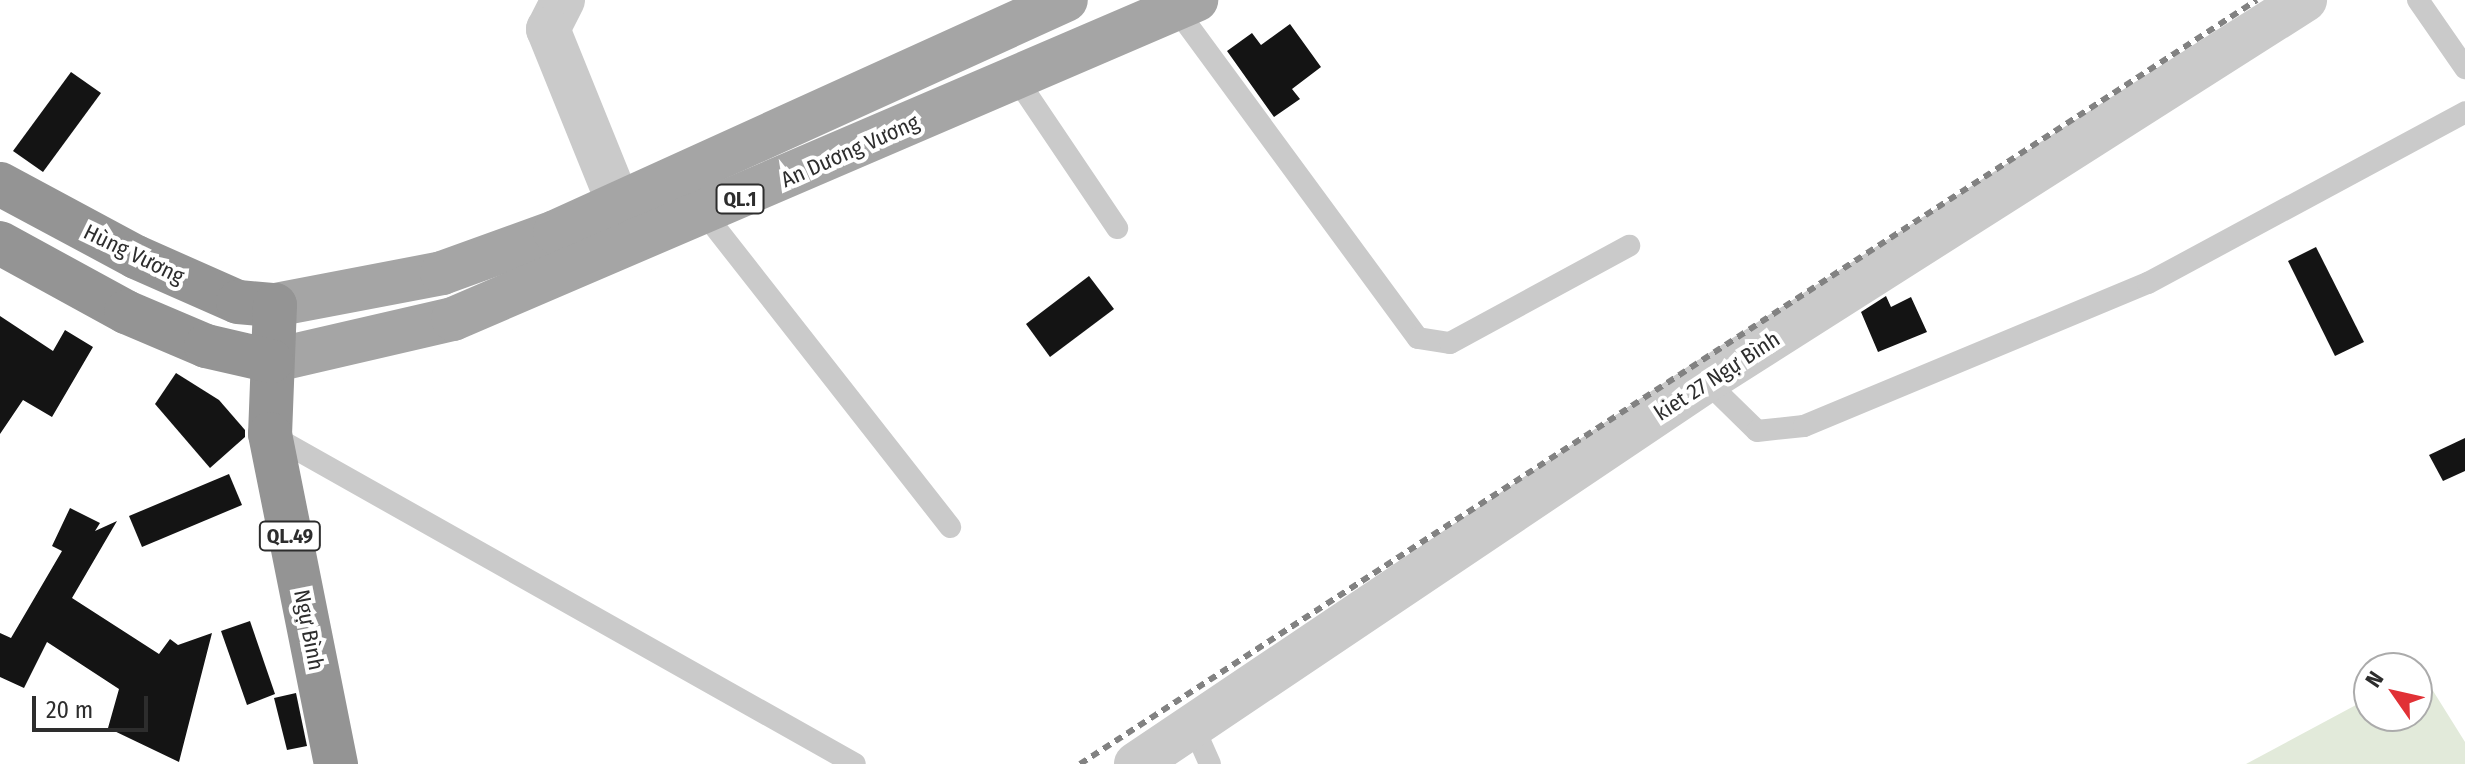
<!DOCTYPE html>
<html>
<head>
<meta charset="utf-8">
<style>
  body { margin:0 }
  #map { position:relative; width:2465px; height:764px; overflow:hidden; background:#fff; font-family:"Fira Sans Condensed",sans-serif }
  div>[style] { position:absolute }
  [style*='--x'] { left:calc(var(--x)*1px); top:calc(var(--y)*1px); width:calc(var(--w)*1px); rotate:calc(var(--a)*1deg) }
  .green>* { inset:0; background:#e2eada }
  .building>* { inset:0; background:#141414 }
  .lane>* { height:22px; margin:-11px; padding:0 11px; transform-origin:11px; border-radius:11px; background:#cacaca }
  .street>* { height:44px; margin:-22px; padding:0 22px; transform-origin:22px; border-radius:22px; background:#cacaca }
  .primary>* { height:44px; margin:-22px; padding:0 22px; transform-origin:22px; border-radius:22px; background:#a5a5a5 }
  .highway>* { height:44px; margin:-22px; padding:0 22px; transform-origin:22px; border-radius:22px; background:#949494 }
  .rail>* { height:6px; margin-top:-3px; transform-origin:0; background:repeating-linear-gradient(90deg,#828282 0 8px,transparent 0 14px) }
  span { translate:-50% -50%; white-space:nowrap; text-align:center; line-height:1.15; -webkit-text-stroke:8px #fff; paint-order:stroke }
  .shield-label span { padding:2px 6px; background:#fff; border:2px solid; border-radius:6px; -webkit-text-stroke-width:0 }
  .shield-label { font-size:20px; color:#2d2d2d; font-weight:700 }
  .street-label { font-size:22px; color:#2d2d2d }
  .north { position:absolute; left:2353px; top:652px; width:80px; height:80px; box-sizing:border-box; background:#fff; border:2px solid #ababab; border-radius:50%; rotate:304deg; font-size:22px; font-weight:700; line-height:32px; text-align:center; color:#2d2d2d }
  .north::after { content:''; display:block; margin:auto; width:28px; height:36px; background:#e13136; clip-path:polygon(50% 0,100% 100%,50% 72%,0 100%) }
  .scale { position:absolute; left:32px; top:696px; width:116px; height:36px; box-sizing:border-box; border:4px solid #2d2d2d; border-top:0; padding-left:10px; font-size:24px; line-height:28px; white-space:nowrap; color:#2d2d2d; -webkit-text-stroke:6px #fff; paint-order:stroke }
</style>
</head>
<body>
<div id="map">
  <div class="green">
    <div style="clip-path:polygon(2420px 670px,2465px 742px,2465px 764px,2246px 764px,2369px 698px,2369px 716px,2417px 716px)"></div>
  </div>
  <div class="building">
    <div style="clip-path:polygon(1290px 24px,1321px 67px,1292px 89px,1300px 99px,1274px 117px,1227px 51px,1252px 33px,1261px 45px)"></div>
    <div style="clip-path:polygon(71px 72px,101px 93px,43px 172px,13px 151px)"></div>
    <div style="clip-path:polygon(2316px 247px,2364px 342px,2335px 356px,2288px 261px)"></div>
    <div style="clip-path:polygon(1089px 276px,1114px 309px,1050px 357px,1026px 324px)"></div>
    <div style="clip-path:polygon(1886px 296px,1891px 307px,1911px 297px,1927px 332px,1878px 352px,1861px 312px)"></div>
    <div style="clip-path:polygon(0 316px,53px 351px,65px 330px,93px 347px,52px 417px,23px 400px,0 434px)"></div>
    <div style="clip-path:polygon(176px 373px,219px 400px,245px 430px,245px 437px,210px 468px,155px 404px)"></div>
    <div style="clip-path:polygon(2465px 438px,2465px 471px,2443px 481px,2429px 455px)"></div>
    <div style="clip-path:polygon(229px 474px,242px 505px,142px 547px,129px 516px)"></div>
    <div style="clip-path:polygon(70px 508px,100px 523px,95px 531px,117px 521px,72px 598px,159px 654px,170px 639px,178px 645px,212px 633px,179px 762px,108px 728px,119px 689px,47px 642px,24px 688px,0 677px,0 633px,11px 638px,62px 551px,52px 546px)"></div>
    <div style="clip-path:polygon(250px 621px,275px 694px,247px 705px,221px 631px)"></div>
    <div style="clip-path:polygon(296px 693px,307px 746px,287px 750px,274px 698px)"></div>
  </div>
  <div class="lane">
    <div style="--x:2418;--y:0;--w:83;--a:55.3"></div>
    <div style="--x:1176;--y:9;--w:408;--a:53.7"></div>
    <div style="--x:1418;--y:338;--w:32;--a:9"></div>
    <div style="--x:1450;--y:343;--w:204;--a:-28.5"></div>
    <div style="--x:1016;--y:78;--w:181;--a:56"></div>
    <div style="--x:704;--y:213;--w:399;--a:51.9"></div>
    <div style="--x:1706;--y:381;--w:71;--a:44.4"></div>
    <div style="--x:1757;--y:431;--w:47;--a:-6.1"></div>
    <div style="--x:1804;--y:426;--w:373;--a:-22.6"></div>
    <div style="--x:2148;--y:283;--w:360;--a:-28.3"></div>
    <div style="--x:271;--y:435;--w:670;--a:29.4"></div>
    <div style="--x:1194;--y:728;--w:39;--a:66"></div>
  </div>
  <div class="street">
    <div style="--x:563;--y:0;--w:33;--a:117"></div>
    <div style="--x:548;--y:29;--w:184;--a:68"></div>
    <div style="--x:1136;--y:764;--w:687;--a:-33.9"></div>
    <div style="--x:1706;--y:381;--w:710;--a:-32.46"></div>
  </div>
  <div class="primary">
    <div style="--x:275;--y:305;--w:170;--a:-10.8"></div>
    <div style="--x:442;--y:273;--w:120;--a:-19.9"></div>
    <div style="--x:555;--y:232;--w:561;--a:-24.42"></div>
    <div style="--x:271;--y:361;--w:187;--a:-13"></div>
    <div style="--x:453;--y:319;--w:809;--a:-23.24"></div>
  </div>
  <div class="highway">
    <div style="--x:0;--y:184;--w:154;--a:28.2"></div>
    <div style="--x:136;--y:257;--w:111;--a:23.8"></div>
    <div style="--x:238;--y:302;--w:37;--a:5"></div>
    <div style="--x:275;--y:305;--w:129;--a:92.2"></div>
    <div style="--x:270;--y:434;--w:337;--a:78.7"></div>
    <div style="--x:0;--y:243;--w:144;--a:28.7"></div>
    <div style="--x:126;--y:312;--w:87;--a:23"></div>
    <div style="--x:206;--y:346;--w:67;--a:13"></div>
  </div>
  <div class="rail">
    <div style="--x:1080;--y:764;--w:1403;--a:-32.99"></div>
  </div>
  <div class="shield-label">
    <span style="left:740px;top:199px">QL.1</span>
    <span style="left:290px;top:536px">QL.49</span>
  </div>
  <div class="street-label">
    <span style="left:850px;top:151px;rotate:-24deg">An Dương Vương</span>
    <span style="left:134px;top:254px;rotate:26deg">Hùng Vương</span>
    <span style="left:1717px;top:376px;rotate:-33deg">kiet 27 Ngự Bình</span>
    <span style="left:309px;top:630px;rotate:79deg">Ngự Bình</span>
  </div>
  <div class="north">N</div>
  <div class="scale">20 m</div>
</div>
</body>
</html>
